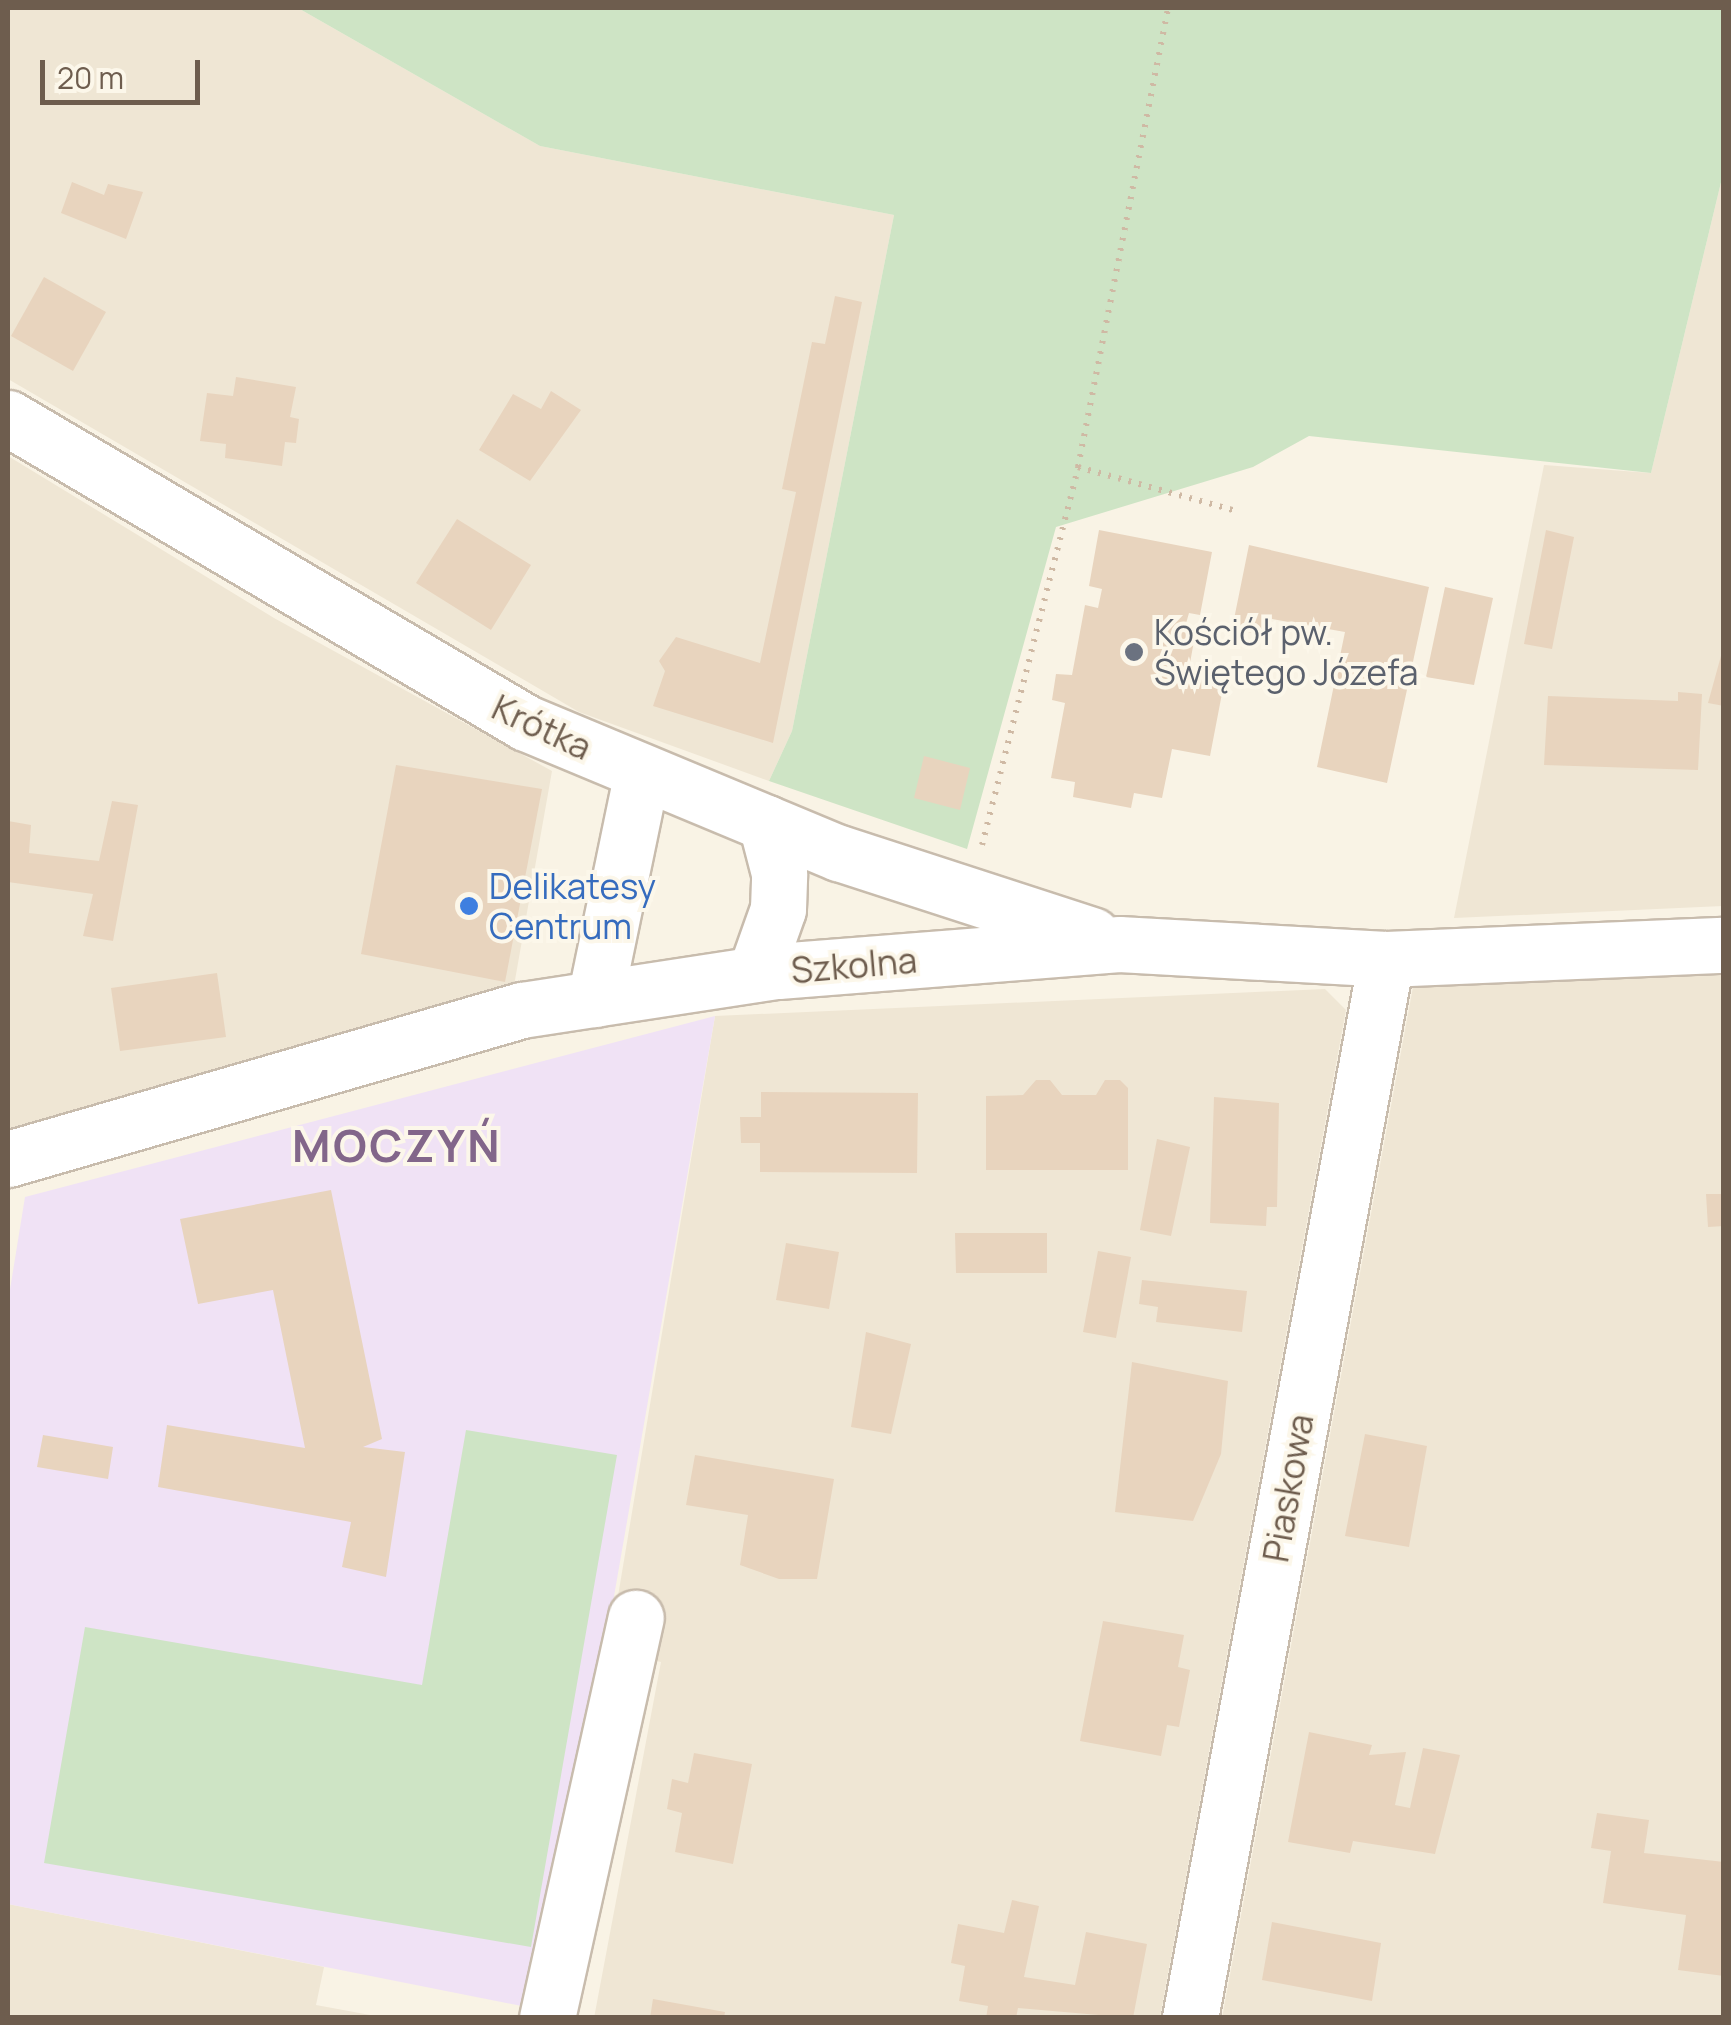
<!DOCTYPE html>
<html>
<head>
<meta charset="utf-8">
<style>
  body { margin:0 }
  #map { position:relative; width:1731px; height:2025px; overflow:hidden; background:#f9f3e5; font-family:Manrope,sans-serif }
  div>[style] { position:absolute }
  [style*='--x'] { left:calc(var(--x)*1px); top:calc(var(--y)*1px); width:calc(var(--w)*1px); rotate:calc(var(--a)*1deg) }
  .residential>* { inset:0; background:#efe6d4 }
  .education>* { inset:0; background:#f0e2f5 }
  .green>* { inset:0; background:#cee4c5 }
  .building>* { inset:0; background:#e8d4be }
  .path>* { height:6px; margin-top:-3px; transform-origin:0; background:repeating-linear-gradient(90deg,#cfb9a4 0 2.5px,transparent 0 10.5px) }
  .roads { filter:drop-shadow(2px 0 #c8bcad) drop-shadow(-2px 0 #c8bcad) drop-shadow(0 2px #c8bcad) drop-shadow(0 -2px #c8bcad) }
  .minor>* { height:55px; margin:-27.5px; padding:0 27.5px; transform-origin:27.5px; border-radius:27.5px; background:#fff }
  .dots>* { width:28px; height:28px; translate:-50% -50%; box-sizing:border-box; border:5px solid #fcf7ea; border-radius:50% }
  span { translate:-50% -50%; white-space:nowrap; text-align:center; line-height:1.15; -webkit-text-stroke:8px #fcf7ea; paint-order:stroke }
  .worship-label { font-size:35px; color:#5b616d }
  .left { translate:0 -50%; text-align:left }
  .street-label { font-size:35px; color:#6e5d4e }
  .shop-label { font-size:35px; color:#366cbe }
  .district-label { font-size:45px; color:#82668a; font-weight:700; letter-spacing:2.5px }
  .frame { position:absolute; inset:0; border:10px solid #6e5d4e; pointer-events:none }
  .scale { position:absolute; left:40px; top:60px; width:160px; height:45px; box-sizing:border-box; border:5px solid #6e5d4e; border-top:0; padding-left:12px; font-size:30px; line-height:35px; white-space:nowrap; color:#6e5d4e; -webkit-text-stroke:8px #fcf7ea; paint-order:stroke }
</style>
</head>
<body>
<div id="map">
  <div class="residential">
    <div style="clip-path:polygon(8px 8px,298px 8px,540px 146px,894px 215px,792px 731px,769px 781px,579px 712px,8px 379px)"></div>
    <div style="clip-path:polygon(1723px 174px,1723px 906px,1454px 918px,1544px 465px,1651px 473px)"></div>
    <div style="clip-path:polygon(8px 456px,274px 618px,552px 771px,512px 997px,8px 1140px)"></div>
    <div style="clip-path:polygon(1723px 972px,1723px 2017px,1222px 2018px,1413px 987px)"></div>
    <div style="clip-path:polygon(1325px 989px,1346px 1010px,1160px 2017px,594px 2018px,661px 1662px,609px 1650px,715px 1016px)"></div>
    <div style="clip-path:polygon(8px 1904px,324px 1967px,316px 2005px,381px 2017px,8px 2017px)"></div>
  </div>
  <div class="education">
    <div style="clip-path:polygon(715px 1016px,542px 2010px,8px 1904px,8px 1302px,25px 1197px)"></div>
  </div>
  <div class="green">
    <div style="clip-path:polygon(298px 8px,1723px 8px,1723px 174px,1651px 473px,1309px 436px,1253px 467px,1056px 527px,967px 849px,769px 781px,792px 731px,894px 215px,540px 146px)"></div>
    <div style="clip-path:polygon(466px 1430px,617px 1455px,531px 1947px,44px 1863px,85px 1627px,422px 1685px)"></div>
  </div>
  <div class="building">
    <div style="clip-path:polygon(72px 182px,104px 195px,108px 184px,143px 192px,126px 239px,61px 213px)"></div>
    <div style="clip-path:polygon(44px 277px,106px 312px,73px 371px,11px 336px)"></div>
    <div style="clip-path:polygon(835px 296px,862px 302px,773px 743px,653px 706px,665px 671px,659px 661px,676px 637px,760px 663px,796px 492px,782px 489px,812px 342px,825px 344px)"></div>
    <div style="clip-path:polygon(236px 377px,296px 387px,290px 417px,299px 419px,296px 443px,285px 442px,282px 466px,225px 458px,226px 444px,200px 441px,207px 393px,233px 396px)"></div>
    <div style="clip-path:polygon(551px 391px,581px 410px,530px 481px,479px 450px,513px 394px,541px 409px)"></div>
    <div style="clip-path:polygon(457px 519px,531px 565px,491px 630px,416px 583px)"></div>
    <div style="clip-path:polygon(1099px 530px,1212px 552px,1200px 615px,1189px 613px,1185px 627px,1196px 630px,1188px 674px,1224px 683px,1210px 756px,1172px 749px,1162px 798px,1134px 793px,1131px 808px,1073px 797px,1075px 782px,1051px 778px,1065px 703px,1052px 700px,1056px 674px,1072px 675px,1085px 605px,1098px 608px,1102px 589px,1089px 586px)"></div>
    <div style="clip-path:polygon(1546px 530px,1574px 537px,1552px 649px,1524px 644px)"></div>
    <div style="clip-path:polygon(1249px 545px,1429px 587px,1387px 783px,1317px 767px,1345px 632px,1272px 619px,1269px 636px,1232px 629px)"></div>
    <div style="clip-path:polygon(1445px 587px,1493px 598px,1474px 685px,1426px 677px)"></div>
    <div style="clip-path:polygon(1724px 645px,1724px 706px,1708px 703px)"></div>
    <div style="clip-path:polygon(1678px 692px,1702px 694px,1698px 770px,1544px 765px,1548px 696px,1678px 701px)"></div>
    <div style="clip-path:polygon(924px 756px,970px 768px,960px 810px,914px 798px)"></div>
    <div style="clip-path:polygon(396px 765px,542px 789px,505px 982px,361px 954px)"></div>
    <div style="clip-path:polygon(112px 801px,138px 805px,113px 941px,83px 936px,93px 894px,8px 882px,8px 821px,31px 825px,29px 853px,99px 861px)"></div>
    <div style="clip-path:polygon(217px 973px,226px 1037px,120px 1051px,111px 988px)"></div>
    <div style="clip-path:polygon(1036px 1080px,1050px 1080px,1062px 1095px,1096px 1095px,1105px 1080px,1120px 1080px,1128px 1088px,1128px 1170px,986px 1170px,986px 1096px,1023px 1095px)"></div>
    <div style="clip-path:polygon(761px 1092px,918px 1093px,917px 1173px,760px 1172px,760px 1143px,741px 1143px,740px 1117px,761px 1117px)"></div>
    <div style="clip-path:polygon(1214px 1097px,1279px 1103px,1277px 1207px,1267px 1207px,1266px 1226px,1210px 1223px)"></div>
    <div style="clip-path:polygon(1157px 1139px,1190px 1147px,1171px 1236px,1140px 1230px)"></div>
    <div style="clip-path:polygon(331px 1190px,382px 1439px,363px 1447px,405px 1452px,386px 1577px,342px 1567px,351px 1522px,158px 1487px,167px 1425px,305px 1448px,273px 1290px,198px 1304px,180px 1219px)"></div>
    <div style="clip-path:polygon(1706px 1194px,1724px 1194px,1724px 1226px,1708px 1227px)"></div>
    <div style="clip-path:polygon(955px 1233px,1047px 1233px,1047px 1273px,956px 1273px)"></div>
    <div style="clip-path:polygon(786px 1243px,839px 1252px,829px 1309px,776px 1300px)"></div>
    <div style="clip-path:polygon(1098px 1251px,1131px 1257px,1116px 1338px,1083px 1332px)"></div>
    <div style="clip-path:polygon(1142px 1280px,1247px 1291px,1242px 1332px,1156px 1322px,1158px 1307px,1139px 1304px)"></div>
    <div style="clip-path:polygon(866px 1332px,911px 1344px,891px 1434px,851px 1427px)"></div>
    <div style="clip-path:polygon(1132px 1362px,1228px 1381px,1221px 1454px,1193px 1521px,1115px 1512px)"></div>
    <div style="clip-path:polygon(1365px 1434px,1427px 1446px,1409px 1547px,1345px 1536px)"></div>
    <div style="clip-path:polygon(43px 1435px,113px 1447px,108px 1479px,37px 1467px)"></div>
    <div style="clip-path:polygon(695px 1455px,834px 1479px,817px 1579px,779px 1579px,740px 1565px,748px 1515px,686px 1505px)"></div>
    <div style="clip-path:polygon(1103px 1621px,1184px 1635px,1178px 1667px,1190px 1670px,1179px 1727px,1167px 1725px,1161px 1756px,1080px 1741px)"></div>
    <div style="clip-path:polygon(1309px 1732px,1372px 1745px,1369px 1755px,1406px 1752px,1395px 1805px,1410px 1808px,1423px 1748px,1460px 1755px,1435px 1854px,1353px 1841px,1350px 1853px,1288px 1842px)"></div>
    <div style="clip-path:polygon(694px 1753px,752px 1764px,733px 1864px,675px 1852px,682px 1813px,667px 1809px,672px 1779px,688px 1783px)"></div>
    <div style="clip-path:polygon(1597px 1813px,1649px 1820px,1644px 1853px,1724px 1862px,1724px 1976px,1678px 1970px,1686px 1915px,1603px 1903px,1611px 1851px,1591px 1848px)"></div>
    <div style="clip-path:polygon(1012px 1900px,1039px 1906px,1024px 1977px,1075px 1985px,1086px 1932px,1147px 1944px,1133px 2018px,1018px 2008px,1016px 2018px,986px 2018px,988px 2006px,959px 2001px,965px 1966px,951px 1963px,958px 1924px,1004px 1933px)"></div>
    <div style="clip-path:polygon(1272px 1922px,1381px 1943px,1372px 2001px,1262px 1980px)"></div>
    <div style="clip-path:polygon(653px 1999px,725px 2012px,724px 2018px,650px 2018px)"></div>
  </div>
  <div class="path">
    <div style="--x:1078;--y:467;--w:161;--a:15.5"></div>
    <div style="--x:982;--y:845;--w:390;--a:-75.7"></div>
    <div style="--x:1078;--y:467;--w:468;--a:-78.9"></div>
  </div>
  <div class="roads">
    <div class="minor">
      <div style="--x:8;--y:418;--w:601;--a:30.49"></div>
      <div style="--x:526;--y:723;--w:339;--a:22.6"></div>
      <div style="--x:839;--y:853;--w:266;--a:18"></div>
      <div style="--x:755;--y:974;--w:69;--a:-70.5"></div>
      <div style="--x:778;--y:909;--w:36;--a:-88"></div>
      <div style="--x:779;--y:873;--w:52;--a:-104.6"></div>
      <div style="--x:595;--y:999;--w:231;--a:-78.3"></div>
      <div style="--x:8;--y:1159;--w:535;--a:-16.17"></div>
      <div style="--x:522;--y:1010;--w:259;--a:-8.7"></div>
      <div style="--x:778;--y:971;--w:342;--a:-4.5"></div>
      <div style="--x:1119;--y:944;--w:267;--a:3.2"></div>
      <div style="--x:1386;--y:959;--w:338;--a:-2.4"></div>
      <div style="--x:547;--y:2018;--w:410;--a:-77.5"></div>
      <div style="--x:1190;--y:2018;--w:1077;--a:-79.51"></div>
    </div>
  </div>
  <div class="dots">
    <div style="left:1134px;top:652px;background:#6b7280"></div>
    <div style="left:469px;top:906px;background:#3f7fe0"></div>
  </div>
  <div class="worship-label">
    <span class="left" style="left:1154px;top:652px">Kościół pw.<br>Świętego Józefa</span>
  </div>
  <div class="street-label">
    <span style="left:542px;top:727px;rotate:25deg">Krótka</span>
    <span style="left:854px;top:965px;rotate:-5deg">Szkolna</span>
    <span style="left:1288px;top:1488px;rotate:-80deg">Piaskowa</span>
  </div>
  <div class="shop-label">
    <span class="left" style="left:489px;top:906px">Delikatesy<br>Centrum</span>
  </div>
  <div class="district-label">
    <span style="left:397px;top:1146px">MOCZYŃ</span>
  </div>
  <div class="frame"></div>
  <div class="scale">20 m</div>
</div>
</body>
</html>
